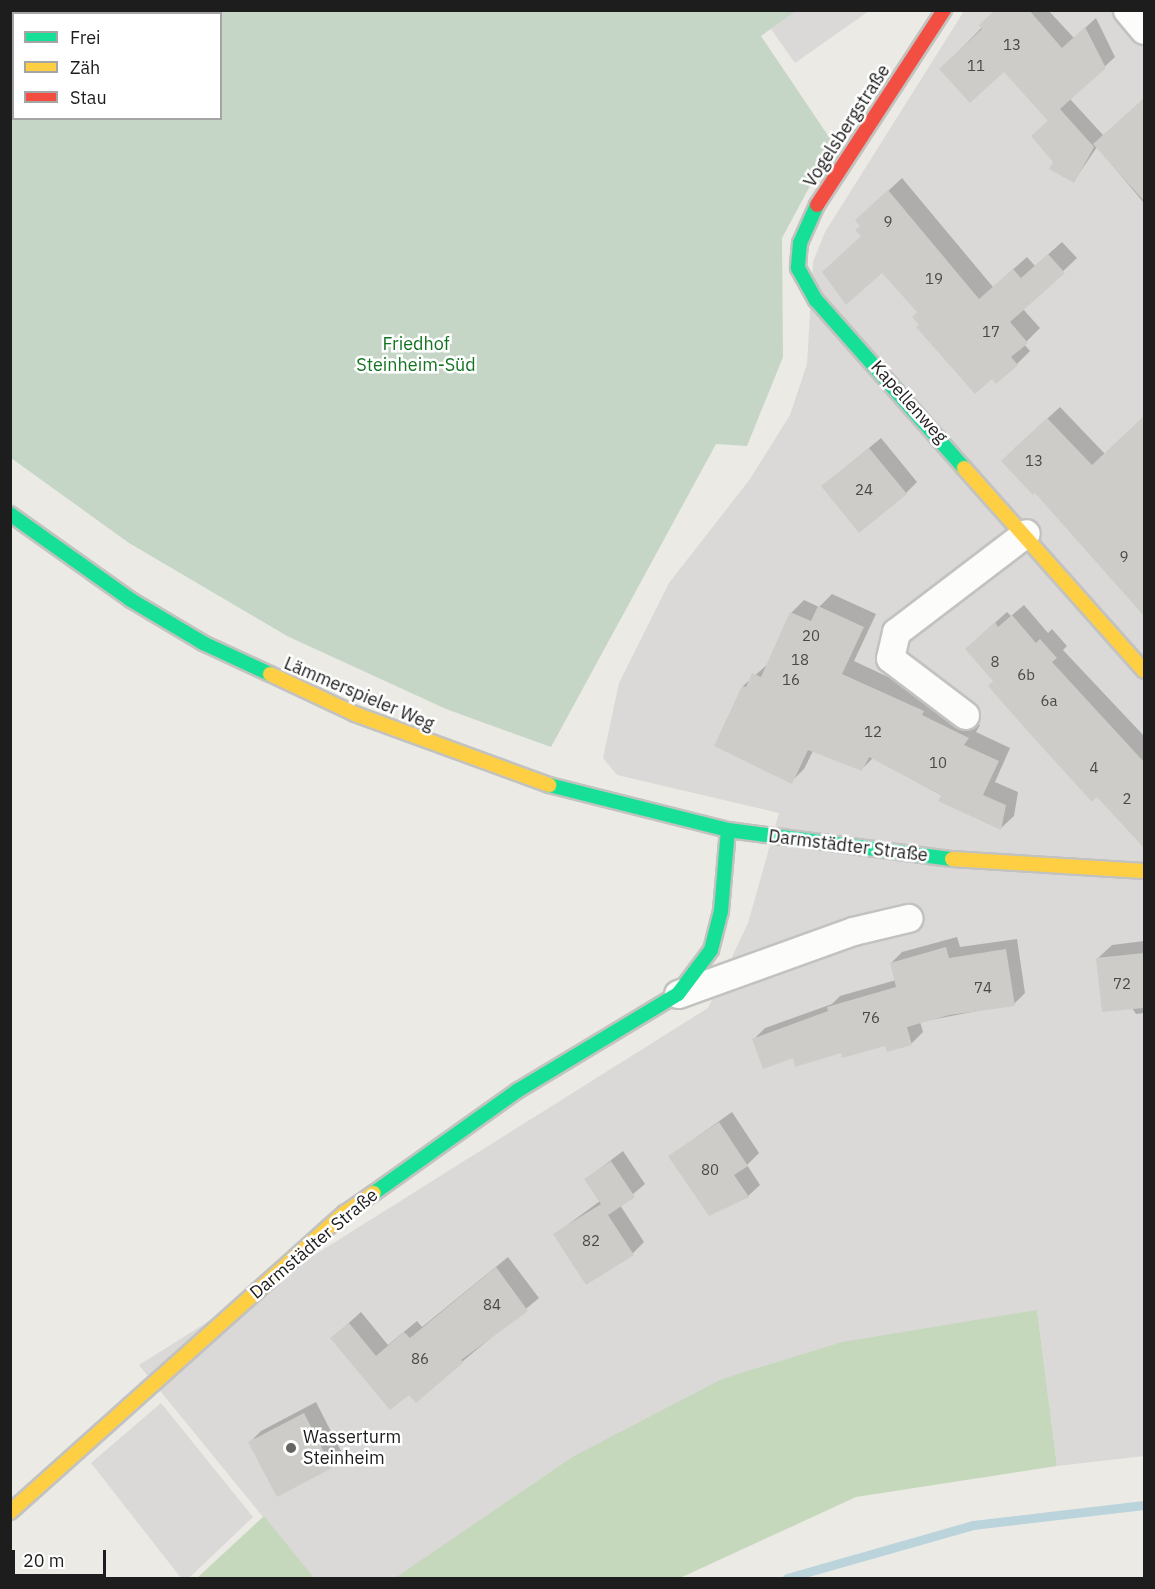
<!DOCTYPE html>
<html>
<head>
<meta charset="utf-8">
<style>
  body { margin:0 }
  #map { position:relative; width:1155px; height:1589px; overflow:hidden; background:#ebeae5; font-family:"IBM Plex Sans",sans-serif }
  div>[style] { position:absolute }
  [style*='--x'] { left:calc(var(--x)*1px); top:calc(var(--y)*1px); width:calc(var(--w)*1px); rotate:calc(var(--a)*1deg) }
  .residential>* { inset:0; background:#dad9d7 }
  .forest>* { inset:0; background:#c5d8bc }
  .cemetery>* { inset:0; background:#c5d6c6 }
  .shadow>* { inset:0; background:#0003 }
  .stream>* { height:9px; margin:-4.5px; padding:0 4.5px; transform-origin:4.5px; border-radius:4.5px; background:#bbd4dc }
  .building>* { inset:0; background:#ceccc8 }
  .roads { filter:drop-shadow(2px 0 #c2c2c0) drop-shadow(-2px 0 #c2c2c0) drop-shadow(0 2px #c2c2c0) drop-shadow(0 -2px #c2c2c0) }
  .street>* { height:27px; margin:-13.5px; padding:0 13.5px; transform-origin:13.5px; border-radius:13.5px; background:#fcfcfb }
  .fast>* { height:14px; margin:-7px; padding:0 7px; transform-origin:7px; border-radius:7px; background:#16e098 }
  .slow>* { height:14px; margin:-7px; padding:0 7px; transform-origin:7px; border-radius:7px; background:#ffcf43 }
  .jam>* { height:14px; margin:-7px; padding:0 7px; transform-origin:7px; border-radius:7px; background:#f24e42 }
  .dots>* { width:16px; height:16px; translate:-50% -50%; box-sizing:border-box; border:3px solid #fff; border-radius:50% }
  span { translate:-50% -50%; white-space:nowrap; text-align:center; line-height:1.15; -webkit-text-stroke:5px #fff; paint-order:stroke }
  .number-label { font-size:15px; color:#494948 }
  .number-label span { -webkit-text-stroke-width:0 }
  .street-label { font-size:18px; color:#1d1d1d }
  .park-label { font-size:18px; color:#137321 }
  .poi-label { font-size:18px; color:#1d1d1d }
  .left { translate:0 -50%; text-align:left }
  .frame { position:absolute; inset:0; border:12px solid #1d1d1d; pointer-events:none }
  .legend { position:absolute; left:12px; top:12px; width:210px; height:108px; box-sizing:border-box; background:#fff; border:2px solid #a5a5a5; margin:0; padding:8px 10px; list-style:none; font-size:18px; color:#1d1d1d }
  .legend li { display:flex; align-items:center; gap:12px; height:30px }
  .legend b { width:30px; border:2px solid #a5a5a5 }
  .scale { position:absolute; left:12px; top:1550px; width:94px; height:27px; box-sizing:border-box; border:3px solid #1d1d1d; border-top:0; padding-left:8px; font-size:18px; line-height:21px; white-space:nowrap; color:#1d1d1d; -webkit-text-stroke:4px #fff; paint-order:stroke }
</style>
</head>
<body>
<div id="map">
  <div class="residential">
    <div style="clip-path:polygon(796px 10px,869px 10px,869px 11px,795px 63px,771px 29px)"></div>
    <div style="clip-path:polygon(964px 11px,1144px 11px,1144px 1456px,1057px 1466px,1037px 1310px,398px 1578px,313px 1578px,139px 1365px,708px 1008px,748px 923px,779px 813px,617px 775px,603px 758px,619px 683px,669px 583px,750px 479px,790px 415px,807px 364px,813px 262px,825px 232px)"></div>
    <div style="clip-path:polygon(161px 1403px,253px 1517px,189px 1578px,181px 1578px,91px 1463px)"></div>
  </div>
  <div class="forest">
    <div style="clip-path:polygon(1037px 1310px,1057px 1466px,856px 1497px,680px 1578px,395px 1578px,574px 1456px,722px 1379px,842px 1342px)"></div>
    <div style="clip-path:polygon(264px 1516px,314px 1578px,197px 1578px)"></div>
  </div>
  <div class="cemetery">
    <div style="clip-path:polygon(evenodd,10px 11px,796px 11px,761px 36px,833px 143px,782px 238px,783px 357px,747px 446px,716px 444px,551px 747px,446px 709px,287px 636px,129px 543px,11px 458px,10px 11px,14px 14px,220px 14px,220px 118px,14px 118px,14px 14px)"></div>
  </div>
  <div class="shadow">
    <div style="clip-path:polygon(999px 10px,1048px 10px,1074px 38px,1096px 18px,1115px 57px,1070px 99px,1104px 136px,1144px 99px,1144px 203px,1097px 147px,1074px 181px,1033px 136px,1049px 120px,1004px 70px,941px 69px)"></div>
    <div style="clip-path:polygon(902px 178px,993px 287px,1027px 257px,1035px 266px,1062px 242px,1077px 258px,1023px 309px,1040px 328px,1024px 344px,1030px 351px,1017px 364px,921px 325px,919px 312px,863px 236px,862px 225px,871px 207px)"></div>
    <div style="clip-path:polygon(1060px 407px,1105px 454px,1144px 417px,1144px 610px,1035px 491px,1014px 449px)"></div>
    <div style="clip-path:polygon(881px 438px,917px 482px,906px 493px,823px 486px)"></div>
    <div style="clip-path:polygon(832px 594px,876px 614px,854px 661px,935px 699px,934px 702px,980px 725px,976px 732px,1010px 748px,995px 782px,1018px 792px,1014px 816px,1001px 828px,873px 758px,862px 769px,813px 751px,804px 769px,791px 782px,743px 686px,769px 663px,792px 612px,804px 600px,819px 607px)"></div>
    <div style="clip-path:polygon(1024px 605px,1048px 633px,1052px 629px,1067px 646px,1063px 650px,1144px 736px,1144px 838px,1137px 838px,995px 681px,978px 638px,1007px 612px,1011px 616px)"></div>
    <div style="clip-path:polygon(957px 937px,960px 947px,1017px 939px,1025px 993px,1014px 1004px,920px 1022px,923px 1032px,912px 1043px,888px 1050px,886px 1044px,793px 1056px,754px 1039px,765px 1028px,832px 1004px,840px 996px,896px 980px,891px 963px,902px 952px)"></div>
    <div style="clip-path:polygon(1144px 941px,1144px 1013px,1136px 1014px,1098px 958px,1112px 945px)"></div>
    <div style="clip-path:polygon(732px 1112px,759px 1153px,747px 1165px,760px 1185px,748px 1196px,670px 1156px)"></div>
    <div style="clip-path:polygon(623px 1151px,645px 1184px,620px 1205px,644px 1242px,633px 1253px,555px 1234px,600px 1201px,586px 1179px)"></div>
    <div style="clip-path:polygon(508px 1257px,539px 1298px,463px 1361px,409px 1393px,332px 1338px,361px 1312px,388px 1345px,417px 1321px,422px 1327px)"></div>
    <div style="clip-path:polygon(316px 1402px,343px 1455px,331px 1467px,277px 1495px,250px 1442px,261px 1431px)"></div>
  </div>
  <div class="stream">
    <div style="--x:787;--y:1578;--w:193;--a:-15.9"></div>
    <div style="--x:973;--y:1525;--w:172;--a:-6.7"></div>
  </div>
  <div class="building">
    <div style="clip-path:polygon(995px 10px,1029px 10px,1062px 48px,1085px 27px,1106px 68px,1060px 109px,1094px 147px,1074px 183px,1049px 169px,1053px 162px,1031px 136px,1048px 121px,1004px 72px,970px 103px,939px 69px,982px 29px,979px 25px)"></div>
    <div style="clip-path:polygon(1144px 98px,1144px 201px,1093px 144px)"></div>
    <div style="clip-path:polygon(888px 190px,979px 299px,1013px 269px,1021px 278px,1048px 254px,1065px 273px,1010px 322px,1028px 343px,1011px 357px,1018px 365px,996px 384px,992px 379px,975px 394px,916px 327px,919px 325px,912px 317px,917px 312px,882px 273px,846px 305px,822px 272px,861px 236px,855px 230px,860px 226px,855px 220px)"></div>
    <div style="clip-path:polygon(1144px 416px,1144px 616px,1035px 493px,1033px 495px,1001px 461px,1047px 418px,1092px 465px)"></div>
    <div style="clip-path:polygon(869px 448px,907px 494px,859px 533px,821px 486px)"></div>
    <div style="clip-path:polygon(818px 606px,864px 627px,842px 674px,924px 711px,922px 715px,969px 738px,964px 745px,999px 761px,983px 795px,1006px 805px,1001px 830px,938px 801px,941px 795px,869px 757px,862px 771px,808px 750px,792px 784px,714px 746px,742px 686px,746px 687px,752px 673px,761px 677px,790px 612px,811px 621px)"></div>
    <div style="clip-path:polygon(1012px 615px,1036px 643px,1040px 639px,1057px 658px,1052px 662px,1144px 762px,1144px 848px,1097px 797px,1092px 802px,1023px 726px,988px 686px,993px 681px,965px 649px,995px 622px,998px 627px)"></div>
    <div style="clip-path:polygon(946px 947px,949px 958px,1006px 949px,1015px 1006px,949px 1015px,907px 1027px,912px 1045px,887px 1052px,885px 1046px,842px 1058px,841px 1053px,795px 1067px,793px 1058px,763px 1069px,752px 1039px,828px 1011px,827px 1007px,896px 987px,890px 963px)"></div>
    <div style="clip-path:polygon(1144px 953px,1144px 1008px,1102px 1012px,1096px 958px)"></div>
    <div style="clip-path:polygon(719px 1122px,748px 1166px,734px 1175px,749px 1197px,709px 1216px,668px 1156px)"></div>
    <div style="clip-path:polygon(611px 1161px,635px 1197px,608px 1215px,634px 1255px,586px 1285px,553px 1234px,601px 1204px,584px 1179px)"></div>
    <div style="clip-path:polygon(496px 1267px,528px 1311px,461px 1360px,464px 1362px,416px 1403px,409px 1395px,390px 1410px,330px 1338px,349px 1323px,376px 1356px,404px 1332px,410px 1338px)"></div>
    <div style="clip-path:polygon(304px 1413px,332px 1468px,277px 1497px,248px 1442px)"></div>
  </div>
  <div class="roads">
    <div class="street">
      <div style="--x:1127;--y:10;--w:26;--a:50"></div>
      <div style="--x:965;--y:715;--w:94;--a:-142.8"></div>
      <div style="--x:890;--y:658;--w:27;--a:-77"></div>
      <div style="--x:896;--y:632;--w:163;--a:-37.3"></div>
      <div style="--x:678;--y:994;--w:186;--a:-19.8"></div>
      <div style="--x:853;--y:931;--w:57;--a:-13.3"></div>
    </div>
    <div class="fast">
      <div style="--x:817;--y:205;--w:42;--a:114.1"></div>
      <div style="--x:800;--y:243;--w:25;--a:95"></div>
      <div style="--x:798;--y:268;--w:37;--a:61"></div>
      <div style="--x:816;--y:300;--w:224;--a:48.6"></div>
      <div style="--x:10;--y:514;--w:148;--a:35.4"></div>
      <div style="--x:131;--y:600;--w:84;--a:30.8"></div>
      <div style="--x:203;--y:643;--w:74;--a:24.8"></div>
      <div style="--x:549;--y:785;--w:185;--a:14.1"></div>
      <div style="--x:728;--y:830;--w:226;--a:7.4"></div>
      <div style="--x:374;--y:1193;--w:176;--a:-35.5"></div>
      <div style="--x:517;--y:1091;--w:188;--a:-31.1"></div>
      <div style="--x:678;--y:994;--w:55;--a:-53.1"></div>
      <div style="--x:711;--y:950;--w:40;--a:-75.6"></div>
      <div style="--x:721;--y:911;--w:81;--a:-85.1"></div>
    </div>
    <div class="slow">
      <div style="--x:964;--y:468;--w:271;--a:48.4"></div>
      <div style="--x:270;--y:674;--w:94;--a:25.2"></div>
      <div style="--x:355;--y:714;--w:207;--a:20.1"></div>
      <div style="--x:952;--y:859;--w:192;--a:3.6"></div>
      <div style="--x:10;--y:1512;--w:449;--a:-41.8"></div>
      <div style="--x:345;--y:1213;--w:35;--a:-35"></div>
    </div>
    <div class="jam">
      <div style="--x:817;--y:205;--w:233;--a:-56.9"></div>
    </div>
  </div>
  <div class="dots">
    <div style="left:291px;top:1448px;background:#656563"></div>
  </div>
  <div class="number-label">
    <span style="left:1012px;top:45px">13</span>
    <span style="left:976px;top:66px">11</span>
    <span style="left:888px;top:222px">9</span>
    <span style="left:934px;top:279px">19</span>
    <span style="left:991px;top:332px">17</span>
    <span style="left:1034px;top:461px">13</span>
    <span style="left:864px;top:490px">24</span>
    <span style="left:1124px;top:557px">9</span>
    <span style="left:811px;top:636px">20</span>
    <span style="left:800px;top:660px">18</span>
    <span style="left:995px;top:662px">8</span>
    <span style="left:1026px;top:675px">6b</span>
    <span style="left:791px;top:680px">16</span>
    <span style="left:1049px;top:701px">6a</span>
    <span style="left:873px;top:732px">12</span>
    <span style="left:938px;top:763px">10</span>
    <span style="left:1094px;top:768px">4</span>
    <span style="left:1127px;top:799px">2</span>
    <span style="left:1122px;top:984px">72</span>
    <span style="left:983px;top:988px">74</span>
    <span style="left:871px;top:1018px">76</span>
    <span style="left:710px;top:1170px">80</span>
    <span style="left:591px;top:1241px">82</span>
    <span style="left:492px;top:1305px">84</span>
    <span style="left:420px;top:1359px">86</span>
  </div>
  <div class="street-label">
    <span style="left:847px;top:126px;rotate:-57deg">Vogelsbergstraße</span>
    <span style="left:909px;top:402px;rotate:48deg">Kapellenweg</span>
    <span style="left:359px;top:694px;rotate:23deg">Lämmerspieler Weg</span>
    <span style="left:848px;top:846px;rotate:7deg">Darmstädter Straße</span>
    <span style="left:314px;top:1244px;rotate:-40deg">Darmstädter Straße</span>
  </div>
  <div class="park-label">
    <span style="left:416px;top:355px">Friedhof<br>Steinheim-Süd</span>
  </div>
  <div class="poi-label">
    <span class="left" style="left:303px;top:1448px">Wasserturm<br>Steinheim</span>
  </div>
  <div class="frame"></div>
  <ul class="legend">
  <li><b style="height:8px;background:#16e098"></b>Frei</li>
  <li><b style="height:8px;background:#ffcf43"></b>Zäh</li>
  <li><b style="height:8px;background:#f24e42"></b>Stau</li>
  </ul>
  <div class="scale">20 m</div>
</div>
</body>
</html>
